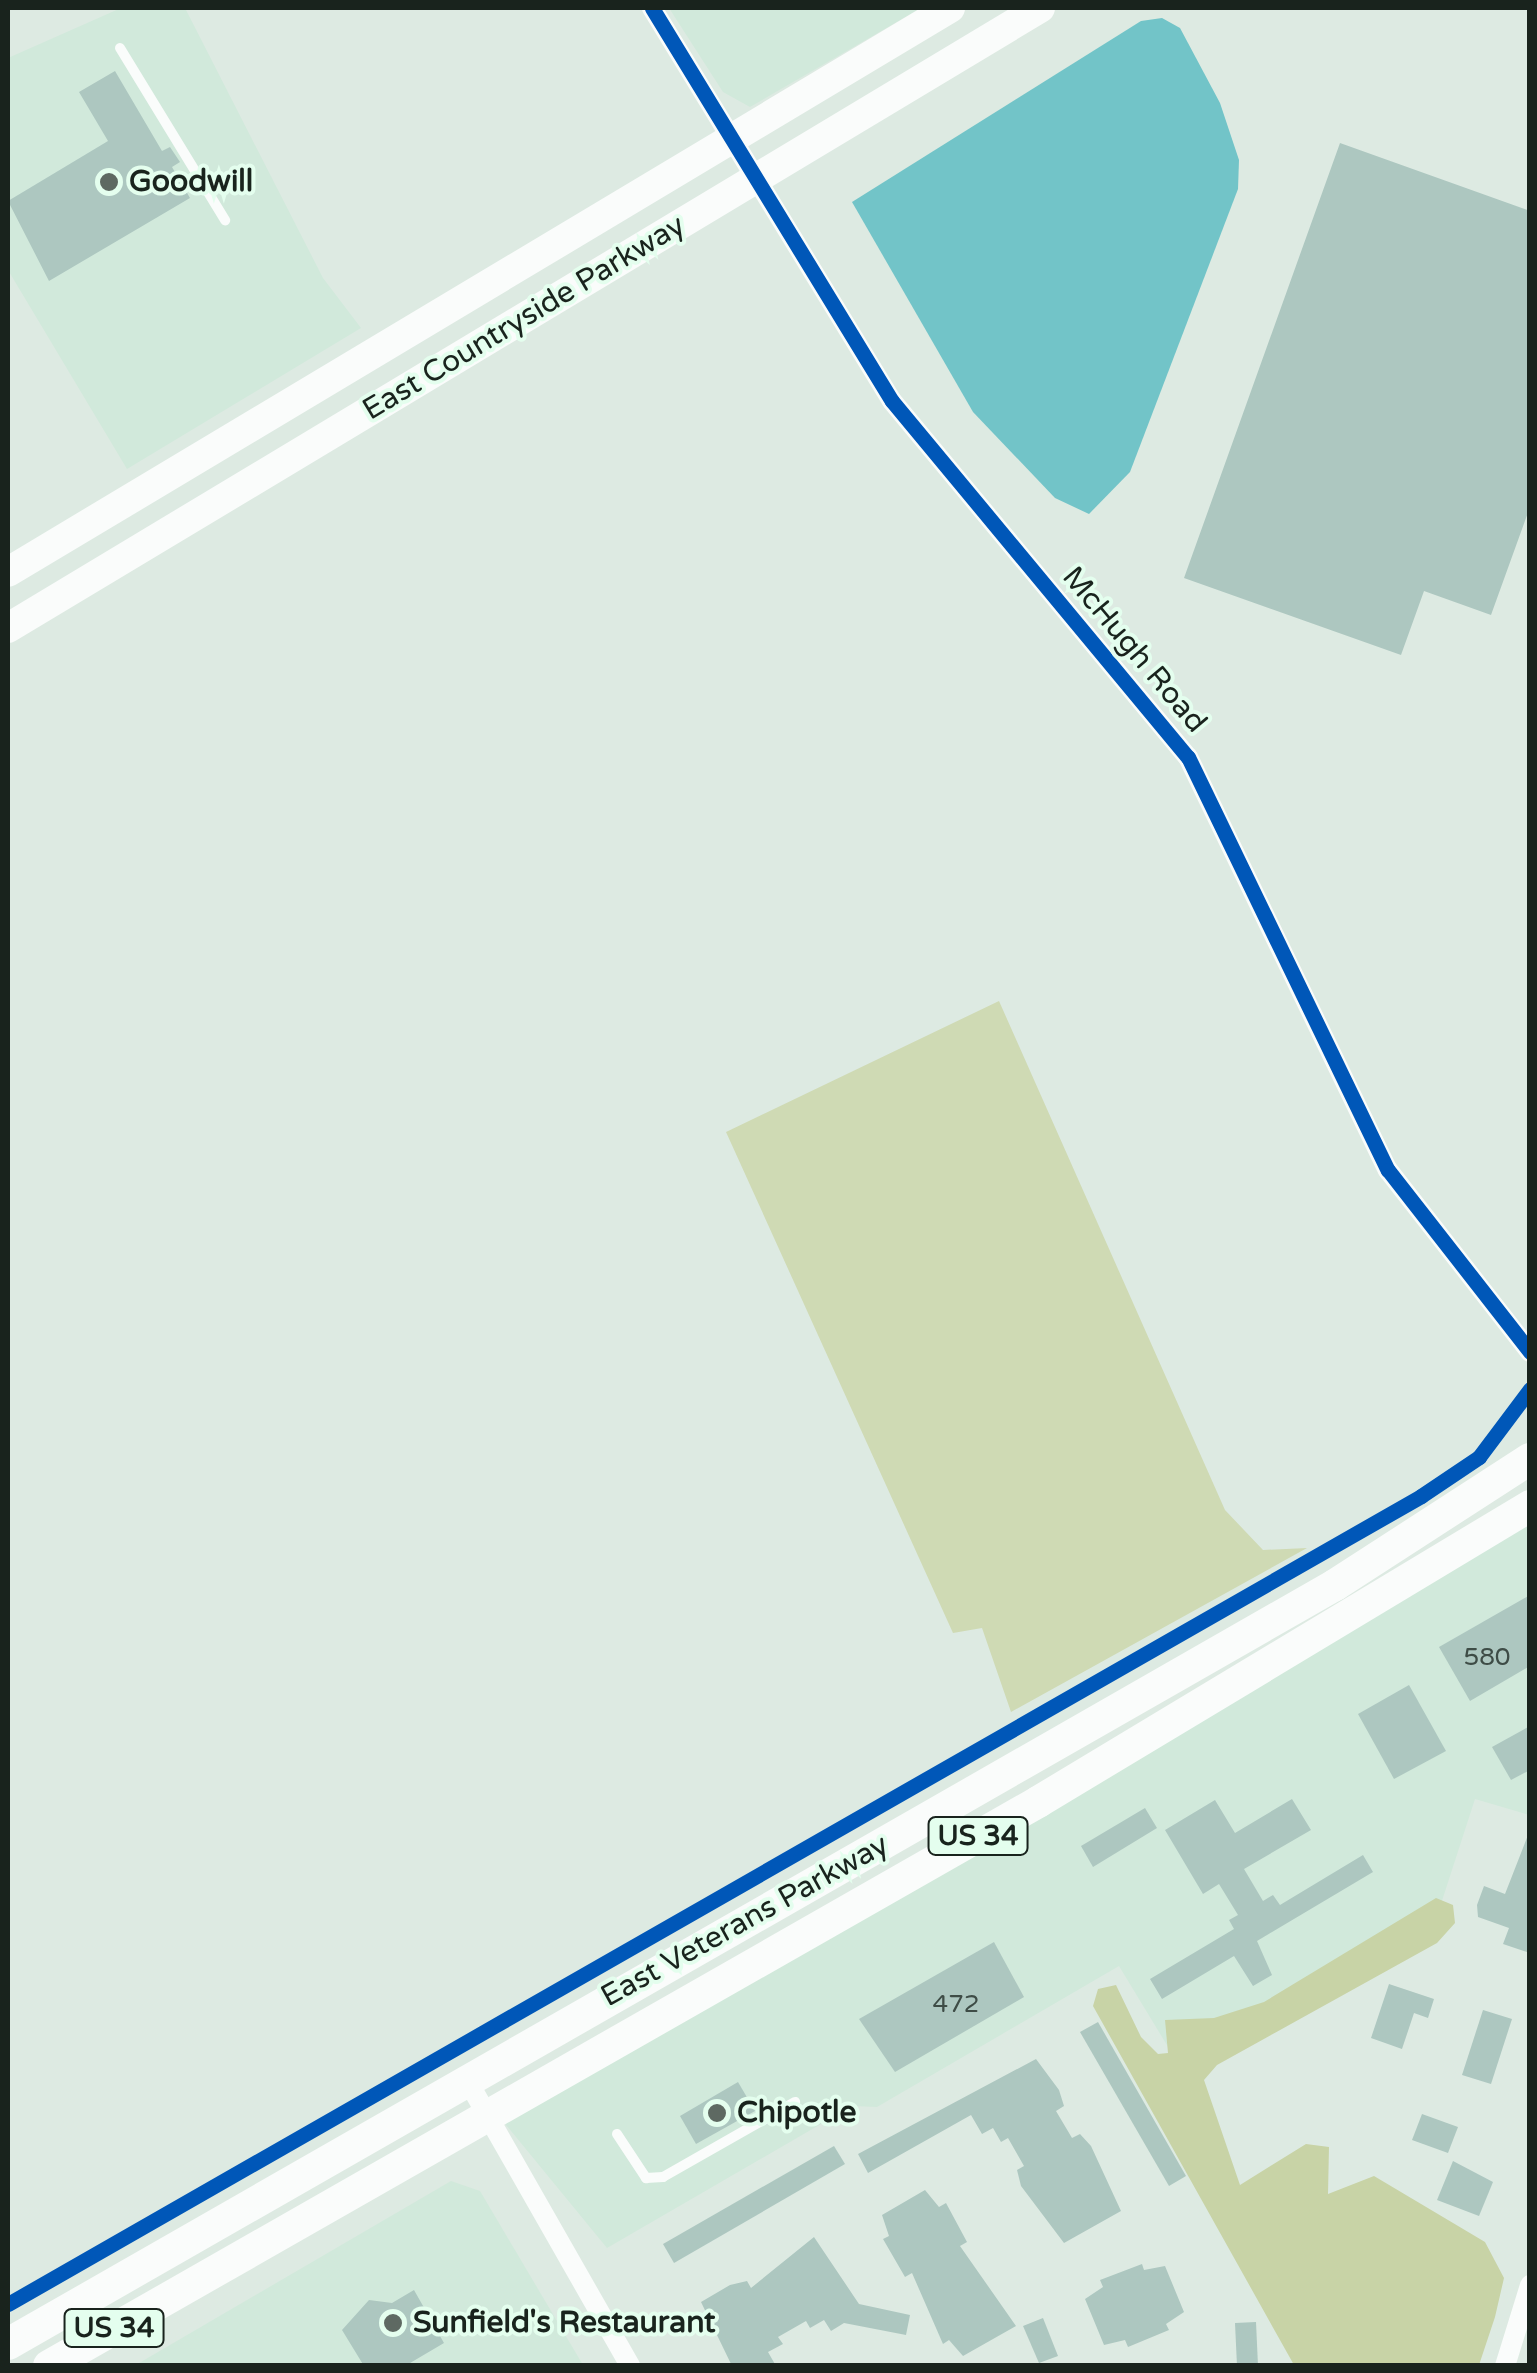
<!DOCTYPE html>
<html>
<head>
<meta charset="utf-8">
<style>
  body { margin:0 }
  #map { position:relative; width:1537px; height:2373px; overflow:hidden; background:#ddeae2; font-family:"Varela Round",sans-serif }
  div>[style] { position:absolute }
  [style*='--x'] { left:calc(var(--x)*1px); top:calc(var(--y)*1px); width:calc(var(--w)*1px); rotate:calc(var(--a)*1deg) }
  .built>* { inset:0; background:#d1e9db }
  .green>* { inset:0; background:#cfdab4 }
  .forest>* { inset:0; background:#c8d3a6 }
  .water>* { inset:0; background:#72c4c8 }
  .building>* { inset:0; background:#adc7c0 }
  .lane>* { height:10px; margin:-5px; padding:0 5px; transform-origin:5px; border-radius:5px; background:#fafcfb }
  .street>* { height:20px; margin:-10px; padding:0 10px; transform-origin:10px; border-radius:10px; background:#fafcfb }
  .secondary>* { height:30px; margin:-15px; padding:0 15px; transform-origin:15px; border-radius:15px; background:#fafcfb }
  .primary>* { height:32px; margin:-16px; padding:0 16px; transform-origin:16px; border-radius:16px; background:#fafcfb }
  .cycleway>* { height:15px; margin:-7.5px; padding:0 7.5px; transform-origin:7.5px; border-radius:7.5px; background:#0057b8 }
  .dots>* { width:28px; height:28px; translate:-50% -50%; box-sizing:border-box; border:5px solid #e4feee; border-radius:50% }
  span { translate:-50% -50%; white-space:nowrap; text-align:center; line-height:1.15; -webkit-text-stroke:8px #e4feee; paint-order:stroke }
  .number-label { font-size:25px; color:#3e4c46 }
  .number-label span { -webkit-text-stroke-width:0 }
  .shield-label span { padding:2px 8px; background:#e4feee; border:2px solid; border-radius:8px; -webkit-text-stroke-width:0 }
  .shield-label { font-size:28px; color:#19231d; font-weight:700 }
  .poi-label { font-size:30px; color:#19231d; font-weight:700 }
  .left { translate:0 -50%; text-align:left }
  .street-label { font-size:30px; color:#19231d }
  .frame { position:absolute; inset:0; border:10px solid #19231d; pointer-events:none }
</style>
</head>
<body>
<div id="map">
  <div class="built">
    <div style="clip-path:polygon(121px 8px,185px 8px,323px 278px,361px 328px,127px 469px,8px 270px,8px 58px)"></div>
    <div style="clip-path:polygon(669px 8px,921px 8px,750px 107px,723px 92px)"></div>
    <div style="clip-path:polygon(1529px 1517px,1529px 1815px,1475px 1799px,1438px 1913px,1179px 2065px,1119px 1966px,877px 2107px,852px 2106px,607px 2248px,498px 2115px)"></div>
    <div style="clip-path:polygon(451px 2181px,480px 2191px,583px 2365px,134px 2366px)"></div>
  </div>
  <div class="green">
    <div style="clip-path:polygon(999px 1001px,1225px 1510px,1263px 1550px,1307px 1548px,1011px 1712px,982px 1628px,953px 1633px,726px 1132px)"></div>
  </div>
  <div class="forest">
    <div style="clip-path:polygon(1436px 1898px,1453px 1905px,1455px 1923px,1437px 1943px,1217px 2065px,1204px 2080px,1240px 2185px,1306px 2144px,1329px 2147px,1328px 2194px,1374px 2176px,1485px 2242px,1504px 2278px,1495px 2317px,1479px 2365px,1294px 2365px,1093px 2006px,1098px 1989px,1116px 1985px,1141px 2037px,1158px 2054px,1168px 2053px,1165px 2020px,1214px 2018px,1264px 2002px)"></div>
  </div>
  <div class="water">
    <div style="clip-path:polygon(1162px 18px,1180px 28px,1220px 103px,1239px 160px,1238px 189px,1130px 472px,1089px 514px,1055px 498px,973px 412px,852px 202px,1141px 21px)"></div>
  </div>
  <div class="building">
    <div style="clip-path:polygon(115px 71px,162px 151px,170px 147px,180px 162px,172px 167px,190px 198px,49px 281px,8px 201px,108px 141px,79px 92px)"></div>
    <div style="clip-path:polygon(1340px 143px,1530px 211px,1530px 507px,1491px 615px,1424px 591px,1401px 655px,1184px 578px)"></div>
    <div style="clip-path:polygon(1530px 1595px,1530px 1666px,1470px 1701px,1439px 1647px)"></div>
    <div style="clip-path:polygon(1409px 1685px,1446px 1751px,1394px 1779px,1358px 1714px)"></div>
    <div style="clip-path:polygon(1530px 1726px,1530px 1770px,1511px 1780px,1492px 1747px)"></div>
    <div style="clip-path:polygon(1292px 1799px,1311px 1830px,1244px 1869px,1263px 1901px,1273px 1895px,1280px 1905px,1363px 1855px,1373px 1872px,1257px 1941px,1272px 1975px,1253px 1986px,1234px 1956px,1162px 1999px,1150px 1979px,1234px 1929px,1229px 1920px,1238px 1915px,1219px 1884px,1203px 1894px,1165px 1830px,1215px 1800px,1235px 1833px)"></div>
    <div style="clip-path:polygon(1145px 1808px,1157px 1828px,1093px 1867px,1081px 1846px)"></div>
    <div style="clip-path:polygon(1530px 1830px,1530px 1953px,1503px 1944px,1509px 1928px,1478px 1917px,1477px 1905px,1484px 1886px,1505px 1894px)"></div>
    <div style="clip-path:polygon(994px 1942px,1024px 1997px,895px 2072px,859px 2019px)"></div>
    <div style="clip-path:polygon(1389px 1984px,1434px 1999px,1428px 2018px,1414px 2013px,1402px 2049px,1371px 2038px)"></div>
    <div style="clip-path:polygon(1483px 2010px,1512px 2019px,1491px 2084px,1462px 2075px)"></div>
    <div style="clip-path:polygon(1098px 2022px,1186px 2176px,1169px 2186px,1080px 2032px)"></div>
    <div style="clip-path:polygon(1036px 2059px,1059px 2090px,1064px 2106px,1056px 2111px,1072px 2138px,1080px 2134px,1091px 2146px,1121px 2211px,1064px 2243px,1021px 2186px,1017px 2170px,1024px 2166px,1008px 2138px,1001px 2142px,993px 2128px,982px 2134px,971px 2115px,868px 2173px,858px 2154px)"></div>
    <div style="clip-path:polygon(738px 2082px,755px 2111px,696px 2144px,680px 2116px)"></div>
    <div style="clip-path:polygon(1422px 2114px,1458px 2127px,1448px 2153px,1412px 2140px)"></div>
    <div style="clip-path:polygon(834px 2146px,845px 2164px,674px 2263px,663px 2244px)"></div>
    <div style="clip-path:polygon(1453px 2161px,1493px 2182px,1479px 2216px,1437px 2200px)"></div>
    <div style="clip-path:polygon(925px 2190px,939px 2207px,946px 2203px,967px 2242px,960px 2246px,1016px 2326px,963px 2356px,949px 2340px,943px 2344px,912px 2273px,905px 2277px,883px 2239px,889px 2236px,882px 2215px)"></div>
    <div style="clip-path:polygon(814px 2237px,859px 2304px,910px 2315px,906px 2335px,844px 2323px,831px 2331px,824px 2320px,810px 2328px,806px 2321px,778px 2337px,783px 2344px,768px 2352px,776px 2366px,732px 2366px,701px 2302px,730px 2285px,747px 2281px,751px 2288px)"></div>
    <div style="clip-path:polygon(1142px 2264px,1144px 2270px,1165px 2266px,1184px 2312px,1166px 2324px,1169px 2330px,1128px 2347px,1125px 2340px,1104px 2345px,1085px 2299px,1103px 2287px,1100px 2280px)"></div>
    <div style="clip-path:polygon(414px 2290px,444px 2343px,405px 2366px,364px 2366px,342px 2330px,369px 2300px,392px 2303px)"></div>
    <div style="clip-path:polygon(1043px 2318px,1058px 2356px,1039px 2363px,1023px 2326px)"></div>
    <div style="clip-path:polygon(1256px 2322px,1258px 2366px,1237px 2366px,1235px 2323px)"></div>
  </div>
  <div class="lane">
    <div style="--x:120;--y:48;--w:202;--a:58.6"></div>
    <div style="--x:617;--y:2134;--w:53;--a:56.6"></div>
    <div style="--x:646;--y:2178;--w:17;--a:-3"></div>
    <div style="--x:663;--y:2177;--w:152;--a:-29.6"></div>
  </div>
  <div class="street">
    <div style="--x:652;--y:8;--w:460;--a:58.6"></div>
    <div style="--x:892;--y:401;--w:463;--a:50.3"></div>
    <div style="--x:1188;--y:757;--w:459;--a:64.2"></div>
    <div style="--x:1388;--y:1170;--w:231;--a:52"></div>
    <div style="--x:466;--y:2078;--w:331;--a:60.3"></div>
    <div style="--x:1505;--y:2366;--w:85;--a:-72.8"></div>
  </div>
  <div class="secondary">
    <div style="--x:8;--y:572;--w:1098;--a:-30.91"></div>
    <div style="--x:8;--y:628;--w:1204;--a:-31"></div>
  </div>
  <div class="primary">
    <div style="--x:8;--y:2344;--w:1529;--a:-29.77"></div>
    <div style="--x:1335;--y:1585;--w:232;--a:-32.9"></div>
    <div style="--x:49;--y:2366;--w:1139;--a:-29.69"></div>
    <div style="--x:1038;--y:1802;--w:574;--a:-31.03"></div>
  </div>
  <div class="cycleway">
    <div style="--x:652;--y:8;--w:460;--a:58.6"></div>
    <div style="--x:892;--y:401;--w:463;--a:50.3"></div>
    <div style="--x:1188;--y:757;--w:459;--a:64.2"></div>
    <div style="--x:1388;--y:1170;--w:231;--a:52"></div>
    <div style="--x:8;--y:2304;--w:1628;--a:-29.76"></div>
    <div style="--x:1421;--y:1496;--w:70;--a:-33.9"></div>
    <div style="--x:1479;--y:1457;--w:85;--a:-53.1"></div>
  </div>
  <div class="dots">
    <div style="left:109px;top:182px;background:#5e6962"></div>
    <div style="left:717px;top:2113px;background:#5e6962"></div>
    <div style="left:393px;top:2323px;background:#5e6962"></div>
  </div>
  <div class="number-label">
    <span style="left:1487px;top:1657px">580</span>
    <span style="left:956px;top:2004px">472</span>
  </div>
  <div class="shield-label">
    <span style="left:978px;top:1836px">US 34</span>
    <span style="left:114px;top:2328px">US 34</span>
  </div>
  <div class="poi-label">
    <span class="left" style="left:129px;top:182px">Goodwill</span>
    <span class="left" style="left:737px;top:2113px">Chipotle</span>
    <span class="left" style="left:413px;top:2323px">Sunfield's Restaurant</span>
  </div>
  <div class="street-label">
    <span style="left:524px;top:318px;rotate:-31deg">East Countryside Parkway</span>
    <span style="left:1134px;top:650px;rotate:50deg">McHugh Road</span>
    <span style="left:745px;top:1921px;rotate:-29deg">East Veterans Parkway</span>
  </div>
  <div class="frame"></div>
</div>
</body>
</html>
